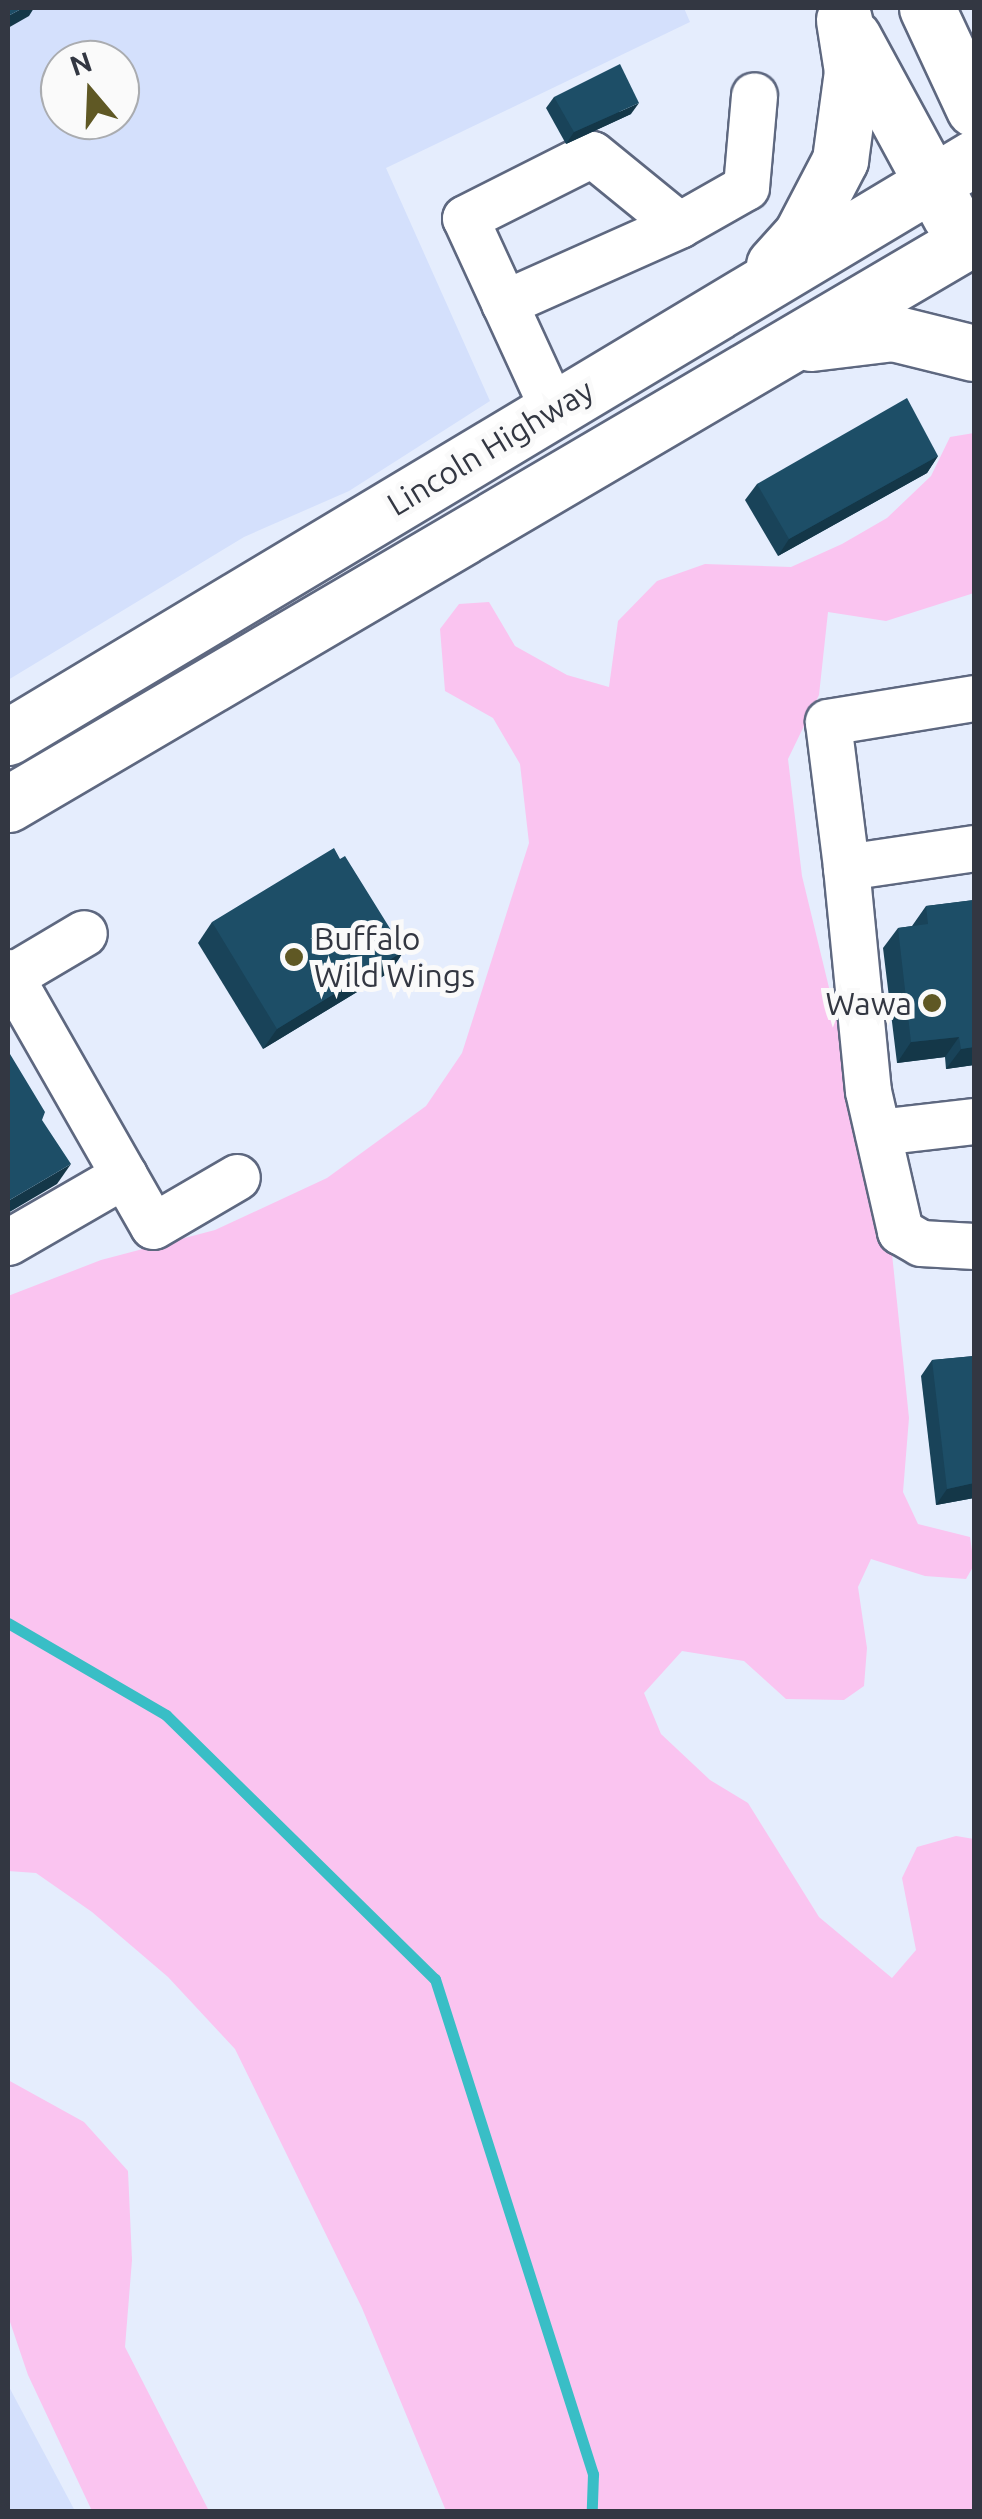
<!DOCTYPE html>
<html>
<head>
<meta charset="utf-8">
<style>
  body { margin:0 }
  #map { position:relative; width:982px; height:2519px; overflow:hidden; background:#e5edfd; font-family:Ubuntu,sans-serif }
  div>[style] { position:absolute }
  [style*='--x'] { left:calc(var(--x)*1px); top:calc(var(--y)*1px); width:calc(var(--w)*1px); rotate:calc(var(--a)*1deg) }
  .built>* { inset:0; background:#d4e0fc }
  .green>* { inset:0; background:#fac4f0 }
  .stream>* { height:11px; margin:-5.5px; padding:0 5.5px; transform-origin:5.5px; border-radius:5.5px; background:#39bec6 }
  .roads { filter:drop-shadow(2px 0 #5e6880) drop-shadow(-2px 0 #5e6880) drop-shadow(0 2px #5e6880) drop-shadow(0 -2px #5e6880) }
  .minor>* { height:45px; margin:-22.5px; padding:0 22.5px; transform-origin:22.5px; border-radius:22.5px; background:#fff }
  .major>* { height:55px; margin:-27.5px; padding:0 27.5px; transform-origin:27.5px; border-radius:27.5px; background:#fff }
  .wall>* { inset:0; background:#194359 }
  .shaded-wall>* { inset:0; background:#143748 }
  .building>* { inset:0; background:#1d4e67 }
  .dots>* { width:28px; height:28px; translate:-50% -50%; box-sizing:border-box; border:5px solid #fafafa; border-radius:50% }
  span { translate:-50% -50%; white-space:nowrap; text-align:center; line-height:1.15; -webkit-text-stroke:10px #fafafa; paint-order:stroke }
  .street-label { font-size:32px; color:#333742 }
  .poi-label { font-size:32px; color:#333742 }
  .left { translate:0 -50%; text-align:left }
  .right { translate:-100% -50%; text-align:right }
  .frame { position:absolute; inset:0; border:10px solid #333742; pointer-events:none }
  .north { position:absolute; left:40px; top:40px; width:100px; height:100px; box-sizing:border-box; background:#fafafa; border:2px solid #aaacb0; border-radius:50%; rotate:341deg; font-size:28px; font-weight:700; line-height:40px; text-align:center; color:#333742 }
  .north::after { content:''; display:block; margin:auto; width:35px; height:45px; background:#5f5824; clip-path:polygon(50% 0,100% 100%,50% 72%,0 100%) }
</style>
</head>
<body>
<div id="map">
  <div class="built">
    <div style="clip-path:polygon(evenodd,8px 8px,684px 8px,690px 22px,386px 168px,490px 401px,349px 491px,244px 537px,8px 680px,8px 8px,60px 60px,120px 60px,120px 120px,60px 120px,60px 60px)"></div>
    <div style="clip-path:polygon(8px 2385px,75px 2511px,8px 2511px)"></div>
  </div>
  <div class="green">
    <div style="clip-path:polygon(974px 433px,974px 593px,886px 621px,828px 612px,819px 695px,788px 759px,802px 876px,891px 1244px,909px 1418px,903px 1492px,918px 1524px,970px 1537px,974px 1565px,966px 1579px,925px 1576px,871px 1559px,858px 1587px,867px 1648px,864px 1686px,844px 1700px,786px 1699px,744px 1661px,682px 1651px,644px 1693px,661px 1734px,710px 1780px,748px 1803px,819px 1917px,892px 1978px,916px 1950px,902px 1878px,917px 1847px,956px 1836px,974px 1839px,974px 2511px,446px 2511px,362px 2308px,235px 2049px,168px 1977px,92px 1912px,36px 1873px,8px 1871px,8px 1296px,101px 1260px,215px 1230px,327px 1178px,426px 1106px,462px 1053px,529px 843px,520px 764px,493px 718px,445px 691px,440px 629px,459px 604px,489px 602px,515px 646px,567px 675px,609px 687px,618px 621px,657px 581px,705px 564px,791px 567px,842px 544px,887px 518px,931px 476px,950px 437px)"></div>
    <div style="clip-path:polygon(8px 2080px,84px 2122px,128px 2171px,132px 2260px,125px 2347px,209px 2511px,92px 2511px,28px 2375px,8px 2316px)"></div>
  </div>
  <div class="stream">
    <div style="--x:8;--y:1623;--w:183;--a:30.2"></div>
    <div style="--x:166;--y:1715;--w:377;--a:44.5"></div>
    <div style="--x:435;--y:1979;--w:520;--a:72.3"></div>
    <div style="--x:593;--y:2474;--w:38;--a:92"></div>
  </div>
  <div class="roads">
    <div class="minor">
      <div style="--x:504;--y:303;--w:192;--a:-24"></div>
      <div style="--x:553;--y:409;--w:210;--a:-114.7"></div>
      <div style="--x:465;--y:218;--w:142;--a:-26.7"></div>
      <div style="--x:592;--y:154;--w:112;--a:39.2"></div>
      <div style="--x:679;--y:225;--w:77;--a:-29.6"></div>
      <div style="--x:746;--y:187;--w:92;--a:-85"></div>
      <div style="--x:974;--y:698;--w:148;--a:170.7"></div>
      <div style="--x:828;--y:722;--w:146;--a:82.9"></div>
      <div style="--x:846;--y:867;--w:129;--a:-8.4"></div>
      <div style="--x:846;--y:867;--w:225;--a:84.4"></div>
      <div style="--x:868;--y:1091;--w:144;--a:77.1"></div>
      <div style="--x:900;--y:1231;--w:24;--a:30"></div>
      <div style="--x:921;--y:1243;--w:53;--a:3.2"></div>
      <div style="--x:8;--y:972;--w:292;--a:60.3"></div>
      <div style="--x:153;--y:1226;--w:97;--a:-30.3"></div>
      <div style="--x:8;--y:978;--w:88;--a:-30.6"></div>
      <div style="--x:878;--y:1132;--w:97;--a:-6.5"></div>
      <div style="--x:8;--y:1242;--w:134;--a:-30"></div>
    </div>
    <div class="major">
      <div style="--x:927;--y:8;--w:111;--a:65"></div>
      <div style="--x:853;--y:37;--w:204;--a:61.5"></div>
      <div style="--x:774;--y:265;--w:40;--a:-48"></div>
      <div style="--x:801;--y:235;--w:85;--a:-62.5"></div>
      <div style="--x:840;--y:160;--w:90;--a:-82.3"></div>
      <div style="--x:852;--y:71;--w:52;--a:-98.9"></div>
      <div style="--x:811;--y:343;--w:83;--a:-7"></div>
      <div style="--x:893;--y:333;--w:83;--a:13.9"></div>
      <div style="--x:8;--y:737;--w:1126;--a:-30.94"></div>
      <div style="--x:8;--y:804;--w:1120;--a:-30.41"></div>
    </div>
  </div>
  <div class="wall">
    <div style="clip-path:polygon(554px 97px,631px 114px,566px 144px,546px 108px)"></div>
    <div style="clip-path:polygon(938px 456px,927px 473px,778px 556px,745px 500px,757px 484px)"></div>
    <div style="clip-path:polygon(974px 900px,974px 1065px,946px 1069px,945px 1057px,897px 1063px,883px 948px,898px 928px,912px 926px,926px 906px)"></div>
    <div style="clip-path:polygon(212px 922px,404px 951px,390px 972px,263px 1049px,198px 943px)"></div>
    <div style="clip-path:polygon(974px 1356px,974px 1498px,936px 1505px,921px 1376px,932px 1360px)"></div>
  </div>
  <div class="shaded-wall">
    <div style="clip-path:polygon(23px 8px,34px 8px,29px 16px,8px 28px,8px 16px)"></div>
    <div style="clip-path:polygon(639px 103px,631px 114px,566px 144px,574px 132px)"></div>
    <div style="clip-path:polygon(938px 456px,927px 473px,778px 556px,789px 539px)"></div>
    <div style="clip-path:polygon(404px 951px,390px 972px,263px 1049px,277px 1029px)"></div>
    <div style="clip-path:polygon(959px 1037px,945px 1057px,897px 1063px,911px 1042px)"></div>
    <div style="clip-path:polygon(974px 1047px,974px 1065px,946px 1069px,961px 1049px)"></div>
    <div style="clip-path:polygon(71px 1164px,57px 1184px,8px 1213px,8px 1201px)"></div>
    <div style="clip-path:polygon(974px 1483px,974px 1498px,936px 1505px,947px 1489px)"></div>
  </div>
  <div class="building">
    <div style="clip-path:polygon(8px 8px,23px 8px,8px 16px)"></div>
    <div style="clip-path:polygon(620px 64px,639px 103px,574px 132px,554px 97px)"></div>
    <div style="clip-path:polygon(907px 398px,938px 456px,789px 539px,757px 484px)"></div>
    <div style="clip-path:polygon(334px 848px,340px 859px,345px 856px,404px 951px,277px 1029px,212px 922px)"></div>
    <div style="clip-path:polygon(974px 900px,974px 1047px,961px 1049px,959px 1037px,911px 1042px,898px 928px,928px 924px,926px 906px)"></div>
    <div style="clip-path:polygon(8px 1053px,10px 1054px,45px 1112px,42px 1120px,71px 1164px,8px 1201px)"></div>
    <div style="clip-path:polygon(974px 1356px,974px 1483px,947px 1489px,932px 1360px)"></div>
  </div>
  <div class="dots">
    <div style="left:294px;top:957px;background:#5f5824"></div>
    <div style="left:932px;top:1003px;background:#5f5824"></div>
  </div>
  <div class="street-label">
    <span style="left:490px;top:447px;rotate:-31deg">Lincoln Highway</span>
  </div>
  <div class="poi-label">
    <span class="left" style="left:314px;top:957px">Buffalo<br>Wild Wings</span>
    <span class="right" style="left:912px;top:1003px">Wawa</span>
  </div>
  <div class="frame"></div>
  <div class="north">N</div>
</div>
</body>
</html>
